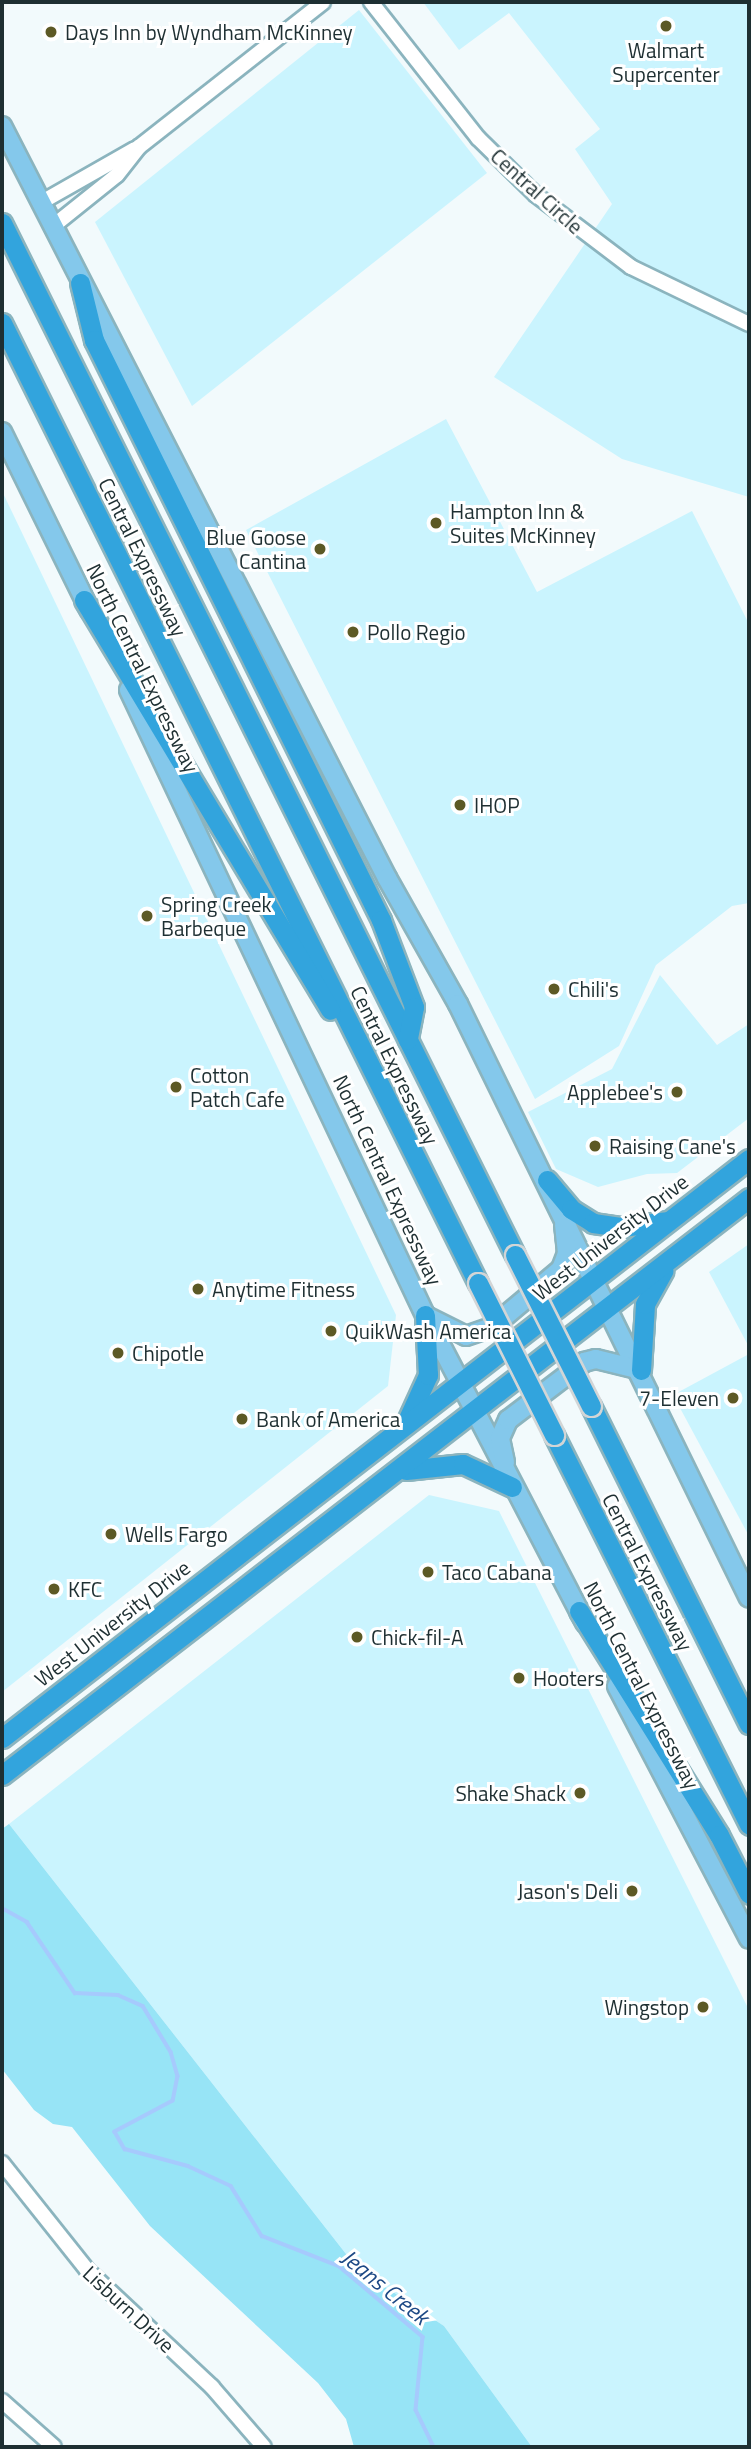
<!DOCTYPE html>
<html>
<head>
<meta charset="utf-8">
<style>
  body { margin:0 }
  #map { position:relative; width:751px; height:2449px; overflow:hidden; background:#f2fafc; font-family:"Titillium Web",sans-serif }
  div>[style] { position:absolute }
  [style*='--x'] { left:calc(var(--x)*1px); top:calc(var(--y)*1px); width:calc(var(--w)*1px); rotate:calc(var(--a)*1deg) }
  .built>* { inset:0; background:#caf4fe }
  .green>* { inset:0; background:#97e4f6 }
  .stream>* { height:3.5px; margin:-1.75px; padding:0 1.75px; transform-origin:1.75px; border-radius:1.75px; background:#a6cafd }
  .roads { filter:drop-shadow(2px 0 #8bb4be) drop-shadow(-2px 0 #8bb4be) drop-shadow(0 2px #8bb4be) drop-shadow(0 -2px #8bb4be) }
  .minor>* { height:14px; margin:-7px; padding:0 7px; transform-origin:7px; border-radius:7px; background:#fff }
  .major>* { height:18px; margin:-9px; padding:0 9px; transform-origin:9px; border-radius:9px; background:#84c8eb }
  .highway>* { height:19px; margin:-9.5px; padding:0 9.5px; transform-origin:9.5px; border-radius:9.5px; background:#32a4dd }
  .bridges { filter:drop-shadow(2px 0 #d2d5d6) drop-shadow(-2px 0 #d2d5d6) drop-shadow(0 2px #d2d5d6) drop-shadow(0 -2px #d2d5d6) }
  .highway-bridge>* { height:19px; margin:-9.5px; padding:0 9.5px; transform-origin:9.5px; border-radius:9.5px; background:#32a4dd }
  .dots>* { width:19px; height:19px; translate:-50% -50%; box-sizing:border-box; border:4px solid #fff; border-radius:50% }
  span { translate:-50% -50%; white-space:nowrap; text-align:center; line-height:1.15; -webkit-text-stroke:6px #fff; paint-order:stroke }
  .poi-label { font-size:21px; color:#1e2f32 }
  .left { translate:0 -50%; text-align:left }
  .right { translate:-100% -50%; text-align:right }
  .street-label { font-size:21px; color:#1e2f32 }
  .water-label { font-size:23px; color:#1d4985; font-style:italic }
  .frame { position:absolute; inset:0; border:4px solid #1e2f32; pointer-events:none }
</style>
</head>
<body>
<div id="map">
  <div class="built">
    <div style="clip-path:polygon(423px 2px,749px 2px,749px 497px,622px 459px,494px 377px,612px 204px,575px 149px,600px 129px,509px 13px,459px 50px)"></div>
    <div style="clip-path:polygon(359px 10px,487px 173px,192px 406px,95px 222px)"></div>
    <div style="clip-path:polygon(446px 419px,537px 592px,692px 511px,749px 624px,749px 903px,732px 906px,656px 965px,619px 1046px,535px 1099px,246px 530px)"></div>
    <div style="clip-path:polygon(2px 491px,396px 1315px,388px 1386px,2px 1692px)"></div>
    <div style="clip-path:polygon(660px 975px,717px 1045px,749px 1024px,749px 1118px,677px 1173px,647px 1174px,598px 1187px,556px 1169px,528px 1112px,612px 1069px)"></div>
    <div style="clip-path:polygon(749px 1244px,749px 1347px,709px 1272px)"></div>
    <div style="clip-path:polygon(749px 1354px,749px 1536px,673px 1395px)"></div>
    <div style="clip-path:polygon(429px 1495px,499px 1511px,749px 2010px,749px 2447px,532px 2447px,444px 2326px,357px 2268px,9px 1824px)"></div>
  </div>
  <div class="green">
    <div style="clip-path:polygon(9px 1824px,357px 2268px,444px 2326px,532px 2447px,354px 2447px,346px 2419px,318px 2383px,150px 2226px,72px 2127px,53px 2124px,34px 2110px,2px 2069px,2px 1829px)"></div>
  </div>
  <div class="stream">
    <div style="--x:2;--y:1908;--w:29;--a:29"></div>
    <div style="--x:27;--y:1922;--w:86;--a:55.9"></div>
    <div style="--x:75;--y:1993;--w:43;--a:2.7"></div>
    <div style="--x:118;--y:1995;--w:27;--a:24"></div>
    <div style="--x:143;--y:2006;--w:54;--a:58.7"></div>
    <div style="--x:171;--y:2052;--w:25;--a:74"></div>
    <div style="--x:178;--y:2076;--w:25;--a:101"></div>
    <div style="--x:173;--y:2101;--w:66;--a:151.9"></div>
    <div style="--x:115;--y:2132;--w:20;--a:60"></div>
    <div style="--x:125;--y:2149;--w:65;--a:15.1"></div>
    <div style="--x:188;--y:2166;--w:47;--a:24.9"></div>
    <div style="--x:231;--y:2186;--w:59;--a:58.2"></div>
    <div style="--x:262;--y:2236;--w:83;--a:21.3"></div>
    <div style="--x:339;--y:2266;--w:110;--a:40.2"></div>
    <div style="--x:423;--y:2337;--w:73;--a:95.5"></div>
    <div style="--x:416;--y:2410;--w:41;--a:64.1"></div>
  </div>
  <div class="roads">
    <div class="minor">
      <div style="--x:371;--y:2;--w:173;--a:51.8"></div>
      <div style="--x:478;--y:138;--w:81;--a:44.5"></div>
      <div style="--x:536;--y:195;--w:119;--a:37.2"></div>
      <div style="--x:631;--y:267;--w:131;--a:25.8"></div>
      <div style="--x:40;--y:203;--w:109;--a:-29.6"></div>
      <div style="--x:52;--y:227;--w:83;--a:-38.7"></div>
      <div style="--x:117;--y:175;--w:36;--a:-52"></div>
      <div style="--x:139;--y:147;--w:234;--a:-38.2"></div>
      <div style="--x:2;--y:2163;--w:137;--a:51.5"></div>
      <div style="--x:87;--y:2270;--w:171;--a:43.1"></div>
      <div style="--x:212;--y:2387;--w:79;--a:49.1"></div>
      <div style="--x:2;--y:2401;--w:69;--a:41.5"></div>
    </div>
    <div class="major">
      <div style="--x:2;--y:126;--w:845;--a:62.89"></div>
      <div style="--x:387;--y:878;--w:145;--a:60.6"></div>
      <div style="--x:458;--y:1004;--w:661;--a:63.9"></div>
      <div style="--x:2;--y:432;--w:199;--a:63.8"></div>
      <div style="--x:129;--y:690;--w:692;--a:64.66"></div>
      <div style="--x:425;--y:1315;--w:347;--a:62.5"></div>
      <div style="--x:428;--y:1317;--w:42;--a:26.6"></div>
      <div style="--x:466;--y:1336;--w:28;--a:-19"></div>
      <div style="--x:492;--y:1327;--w:90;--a:-40"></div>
      <div style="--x:561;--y:1269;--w:17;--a:-69"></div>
      <div style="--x:567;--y:1253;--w:28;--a:-96"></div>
      <div style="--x:505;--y:1462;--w:25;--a:-102"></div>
      <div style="--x:500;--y:1438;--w:20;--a:-66"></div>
      <div style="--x:508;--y:1420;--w:96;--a:-37.3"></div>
      <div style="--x:584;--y:1362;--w:12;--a:-14"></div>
      <div style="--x:596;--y:1359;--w:46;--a:13.7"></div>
      <div style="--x:617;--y:1686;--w:285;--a:62.4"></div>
    </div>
    <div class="highway">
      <div style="--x:2;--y:223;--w:1152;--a:63.57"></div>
      <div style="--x:80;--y:283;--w:59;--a:76.2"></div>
      <div style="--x:94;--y:340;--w:647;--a:63.67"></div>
      <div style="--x:381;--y:920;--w:93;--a:69.2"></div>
      <div style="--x:414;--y:1007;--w:33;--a:101"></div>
      <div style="--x:2;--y:323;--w:1072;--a:63.63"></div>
      <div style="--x:84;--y:600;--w:478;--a:59"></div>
      <div style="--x:547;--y:1180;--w:38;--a:50"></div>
      <div style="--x:571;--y:1209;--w:26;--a:32"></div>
      <div style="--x:593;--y:1223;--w:29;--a:8"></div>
      <div style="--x:622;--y:1227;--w:45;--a:-7.6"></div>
      <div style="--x:641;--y:1370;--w:66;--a:-86.5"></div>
      <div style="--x:645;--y:1304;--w:38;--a:-61"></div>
      <div style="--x:591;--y:1406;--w:355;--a:63.6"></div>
      <div style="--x:407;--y:1421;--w:51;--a:-65.5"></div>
      <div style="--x:428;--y:1375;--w:60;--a:-92.9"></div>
      <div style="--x:554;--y:1435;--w:436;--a:63.4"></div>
      <div style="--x:406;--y:1470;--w:57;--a:-6"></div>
      <div style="--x:463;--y:1464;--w:54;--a:25.1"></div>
      <div style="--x:579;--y:1611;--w:264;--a:58"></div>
      <div style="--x:719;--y:1835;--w:66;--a:63"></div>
      <div style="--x:2;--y:1738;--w:945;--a:-37.78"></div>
      <div style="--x:2;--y:1775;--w:944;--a:-37.68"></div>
    </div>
  </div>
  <div class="bridges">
    <div class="highway-bridge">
      <div style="--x:515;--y:1255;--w:169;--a:63.3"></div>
      <div style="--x:478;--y:1283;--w:170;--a:63.4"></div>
    </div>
  </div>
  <div class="dots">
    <div style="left:666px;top:26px;background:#5c5925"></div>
    <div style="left:51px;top:32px;background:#5c5925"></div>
    <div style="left:436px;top:523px;background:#5c5925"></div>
    <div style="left:320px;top:549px;background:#5c5925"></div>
    <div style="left:353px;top:632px;background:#5c5925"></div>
    <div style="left:460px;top:805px;background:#5c5925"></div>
    <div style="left:147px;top:916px;background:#5c5925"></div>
    <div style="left:554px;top:989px;background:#5c5925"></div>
    <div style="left:176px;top:1087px;background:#5c5925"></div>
    <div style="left:677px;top:1092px;background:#5c5925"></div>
    <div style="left:595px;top:1146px;background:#5c5925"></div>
    <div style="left:198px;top:1289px;background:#5c5925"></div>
    <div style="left:331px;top:1331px;background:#5c5925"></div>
    <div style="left:118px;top:1353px;background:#5c5925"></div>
    <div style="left:733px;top:1398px;background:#5c5925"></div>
    <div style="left:242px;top:1419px;background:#5c5925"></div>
    <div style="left:111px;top:1534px;background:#5c5925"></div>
    <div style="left:428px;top:1572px;background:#5c5925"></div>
    <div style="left:54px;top:1589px;background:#5c5925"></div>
    <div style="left:357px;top:1637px;background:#5c5925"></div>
    <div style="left:519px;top:1678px;background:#5c5925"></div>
    <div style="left:580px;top:1793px;background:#5c5925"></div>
    <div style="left:632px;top:1891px;background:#5c5925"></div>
    <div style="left:703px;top:2007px;background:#5c5925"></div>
  </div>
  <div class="poi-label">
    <span class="left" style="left:65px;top:32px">Days Inn by Wyndham McKinney</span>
    <span style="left:666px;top:62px">Walmart<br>Supercenter</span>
    <span class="left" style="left:450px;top:523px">Hampton Inn &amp;<br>Suites McKinney</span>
    <span class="right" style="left:306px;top:549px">Blue Goose<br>Cantina</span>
    <span class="left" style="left:367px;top:632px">Pollo Regio</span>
    <span class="left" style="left:474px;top:805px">IHOP</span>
    <span class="left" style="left:161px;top:916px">Spring Creek<br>Barbeque</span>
    <span class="left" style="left:568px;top:989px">Chili's</span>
    <span class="left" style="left:190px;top:1087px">Cotton<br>Patch Cafe</span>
    <span class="right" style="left:663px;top:1092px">Applebee's</span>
    <span class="left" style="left:609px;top:1146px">Raising Cane's</span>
    <span class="left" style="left:212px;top:1289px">Anytime Fitness</span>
    <span class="left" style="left:345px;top:1331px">QuikWash America</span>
    <span class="left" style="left:132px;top:1353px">Chipotle</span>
    <span class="right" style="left:719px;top:1398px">7-Eleven</span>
    <span class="left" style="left:256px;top:1419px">Bank of America</span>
    <span class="left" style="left:125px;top:1534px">Wells Fargo</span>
    <span class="left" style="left:442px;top:1572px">Taco Cabana</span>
    <span class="left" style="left:68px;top:1589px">KFC</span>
    <span class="left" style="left:371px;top:1637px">Chick-fil-A</span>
    <span class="left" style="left:533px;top:1678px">Hooters</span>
    <span class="right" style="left:566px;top:1793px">Shake Shack</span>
    <span class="right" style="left:618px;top:1891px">Jason's Deli</span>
    <span class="right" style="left:689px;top:2007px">Wingstop</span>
  </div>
  <div class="street-label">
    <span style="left:537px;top:191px;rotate:42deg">Central Circle</span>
    <span style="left:143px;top:557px;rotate:64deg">Central Expressway</span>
    <span style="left:143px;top:668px;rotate:64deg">North Central Expressway</span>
    <span style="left:395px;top:1065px;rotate:64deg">Central Expressway</span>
    <span style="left:388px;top:1180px;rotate:65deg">North Central Expressway</span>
    <span style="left:610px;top:1237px;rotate:-38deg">West University Drive</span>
    <span style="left:648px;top:1572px;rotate:63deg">Central Expressway</span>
    <span style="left:112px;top:1623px;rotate:-38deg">West University Drive</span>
    <span style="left:642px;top:1685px;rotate:63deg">North Central Expressway</span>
    <span style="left:129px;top:2309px;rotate:43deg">Lisburn Drive</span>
  </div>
  <div class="water-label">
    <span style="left:385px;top:2287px;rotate:39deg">Jeans Creek</span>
  </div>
  <div class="frame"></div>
</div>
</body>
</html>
